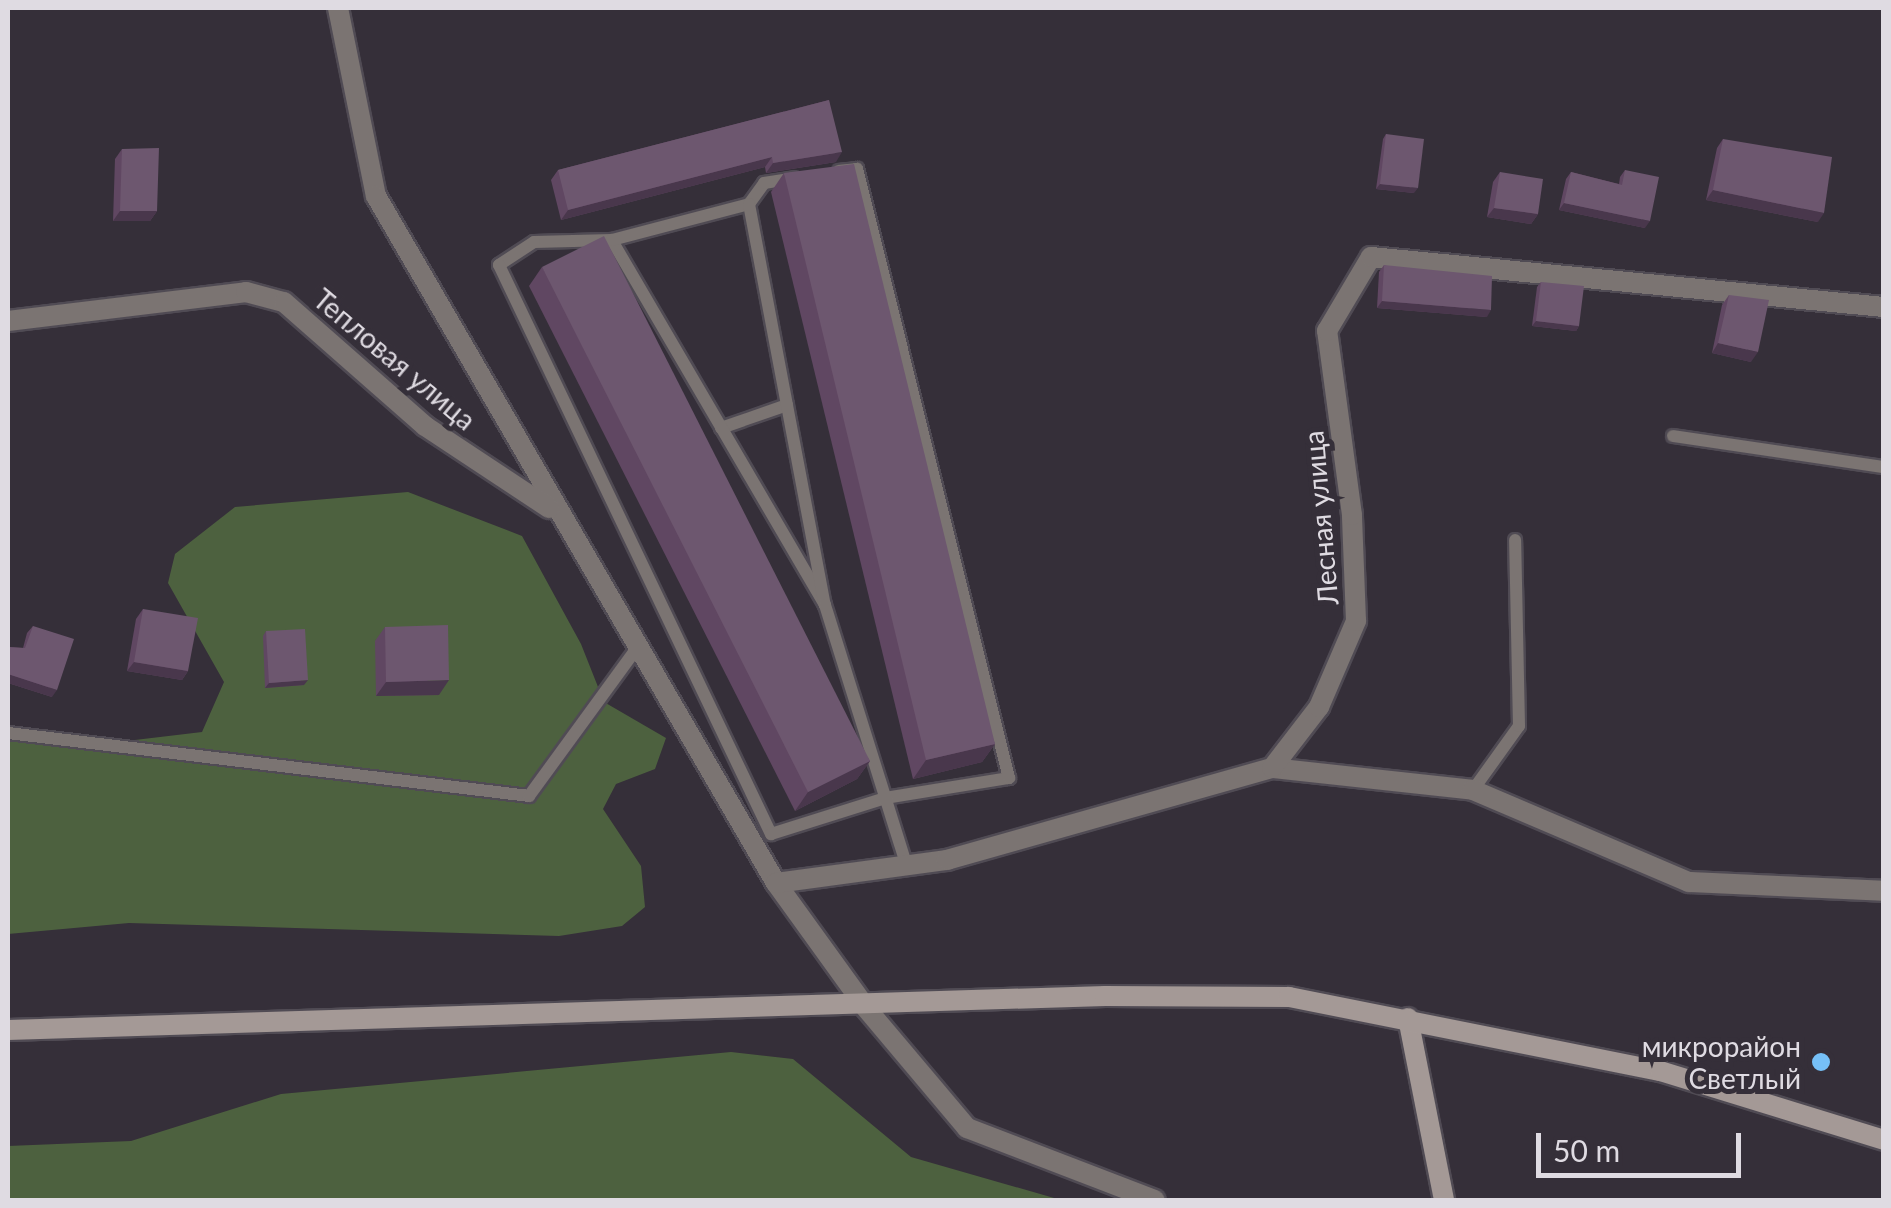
<!DOCTYPE html>
<html>
<head>
<meta charset="utf-8">
<style>
  body { margin:0 }
  #map { position:relative; width:1891px; height:1208px; overflow:hidden; background:#352f39; font-family:Lato,sans-serif }
  div>[style] { position:absolute }
  [style*='--x'] { left:calc(var(--x)*1px); top:calc(var(--y)*1px); width:calc(var(--w)*1px); rotate:calc(var(--a)*1deg) }
  .forest>* { inset:0; background:#4d613f }
  .roads { filter:drop-shadow(2px 0 #504b54) drop-shadow(-2px 0 #504b54) drop-shadow(0 2px #504b54) drop-shadow(0 -2px #504b54) }
  .lane>* { height:12px; margin:-6px; padding:0 6px; transform-origin:6px; border-radius:6px; background:#7b7472 }
  .street>* { height:20px; margin:-10px; padding:0 10px; transform-origin:10px; border-radius:10px; background:#7b7472 }
  .secondary>* { height:20px; margin:-10px; padding:0 10px; transform-origin:10px; border-radius:10px; background:#a49996 }
  .wall>* { inset:0; background:#604762 }
  .shaded-wall>* { inset:0; background:#49374c }
  .building>* { inset:0; background:#6d576f }
  .dots>* { width:28px; height:28px; translate:-50% -50%; box-sizing:border-box; border:5px solid #352f39; border-radius:50% }
  span { translate:-50% -50%; white-space:nowrap; text-align:center; line-height:1.15; -webkit-text-stroke:10px #352f39; paint-order:stroke }
  .street-label { font-size:28px; color:#dfdbe2 }
  .poi-label { font-size:28px; color:#dfdbe2 }
  .right { translate:-100% -50%; text-align:right }
  .frame { position:absolute; inset:0; border:10px solid #dfdbe2; pointer-events:none }
  .scale { position:absolute; left:1536px; top:1133px; width:205px; height:45px; box-sizing:border-box; border:5px solid #dfdbe2; border-top:0; padding-left:12px; font-size:30px; line-height:35px; white-space:nowrap; color:#dfdbe2; -webkit-text-stroke:8px #352f39; paint-order:stroke }
</style>
</head>
<body>
<div id="map">
  <div class="forest">
    <div style="clip-path:polygon(408px 492px,522px 536px,581px 644px,604px 702px,666px 738px,655px 769px,616px 784px,603px 809px,641px 866px,645px 907px,622px 926px,559px 936px,129px 923px,8px 934px,8px 739px,76px 747px,202px 732px,224px 682px,168px 583px,175px 554px,235px 507px)"></div>
    <div style="clip-path:polygon(731px 1052px,793px 1059px,911px 1157px,1061px 1200px,8px 1200px,8px 1146px,131px 1141px,281px 1094px)"></div>
  </div>
  <div class="roads">
    <div class="lane">
      <div style="--x:749;--y:204;--w:26;--a:-54"></div>
      <div style="--x:764;--y:183;--w:31;--a:-9"></div>
      <div style="--x:612;--y:240;--w:78;--a:178.5"></div>
      <div style="--x:534;--y:242;--w:42;--a:146.7"></div>
      <div style="--x:499;--y:265;--w:631;--a:64.45"></div>
      <div style="--x:771;--y:834;--w:120;--a:-17.5"></div>
      <div style="--x:885;--y:798;--w:126;--a:-9.2"></div>
      <div style="--x:1009;--y:778;--w:628;--a:-104.01"></div>
      <div style="--x:857;--y:169;--w:18;--a:174"></div>
      <div style="--x:721;--y:428;--w:70;--a:-19.2"></div>
      <div style="--x:1673;--y:436;--w:213;--a:8.4"></div>
      <div style="--x:825;--y:605;--w:423;--a:-120.3"></div>
      <div style="--x:612;--y:240;--w:142;--a:-14.7"></div>
      <div style="--x:749;--y:204;--w:408;--a:79.3"></div>
      <div style="--x:825;--y:605;--w:274;--a:72.6"></div>
      <div style="--x:8;--y:733;--w:525;--a:6.89"></div>
      <div style="--x:529;--y:796;--w:182;--a:-53.9"></div>
      <div style="--x:1473;--y:790;--w:79;--a:-54.3"></div>
      <div style="--x:1519;--y:726;--w:186;--a:-91.2"></div>
    </div>
    <div class="street">
      <div style="--x:338;--y:8;--w:192;--a:78.6"></div>
      <div style="--x:376;--y:196;--w:795;--a:59.79"></div>
      <div style="--x:776;--y:883;--w:154;--a:54.2"></div>
      <div style="--x:866;--y:1008;--w:157;--a:49.9"></div>
      <div style="--x:967;--y:1128;--w:201;--a:21"></div>
      <div style="--x:8;--y:321;--w:240;--a:-6.9"></div>
      <div style="--x:246;--y:292;--w:39;--a:15"></div>
      <div style="--x:284;--y:302;--w:188;--a:41.3"></div>
      <div style="--x:425;--y:426;--w:149;--a:33.5"></div>
      <div style="--x:1272;--y:768;--w:202;--a:6.2"></div>
      <div style="--x:1473;--y:790;--w:235;--a:23.1"></div>
      <div style="--x:1689;--y:882;--w:195;--a:2.6"></div>
      <div style="--x:776;--y:883;--w:173;--a:-7.7"></div>
      <div style="--x:947;--y:860;--w:338;--a:-15.8"></div>
      <div style="--x:1272;--y:768;--w:77;--a:-52.4"></div>
      <div style="--x:1319;--y:707;--w:94;--a:-66.7"></div>
      <div style="--x:1356;--y:621;--w:106;--a:-92.2"></div>
      <div style="--x:1352;--y:515;--w:186;--a:-97.7"></div>
      <div style="--x:1327;--y:331;--w:86;--a:-59.3"></div>
      <div style="--x:1371;--y:257;--w:515;--a:5.57"></div>
    </div>
    <div class="secondary">
      <div style="--x:1408;--y:1018;--w:186;--a:78.8"></div>
      <div style="--x:8;--y:1030;--w:1098;--a:-1.78"></div>
      <div style="--x:1105;--y:996;--w:184;--a:0.3"></div>
      <div style="--x:1289;--y:997;--w:378;--a:11.3"></div>
      <div style="--x:1660;--y:1071;--w:234;--a:17.1"></div>
    </div>
  </div>
  <div class="wall">
    <div style="clip-path:polygon(829px 100px,836px 162px,766px 173px,765px 167px,561px 220px,551px 180px,558px 170px)"></div>
    <div style="clip-path:polygon(1386px 134px,1414px 193px,1376px 189px,1383px 139px)"></div>
    <div style="clip-path:polygon(1723px 139px,1818px 222px,1706px 200px,1717px 148px)"></div>
    <div style="clip-path:polygon(122px 149px,157px 211px,150px 221px,113px 221px,115px 159px)"></div>
    <div style="clip-path:polygon(1625px 170px,1645px 228px,1559px 210px,1566px 179px,1571px 172px,1619px 184px,1620px 177px)"></div>
    <div style="clip-path:polygon(1500px 172px,1538px 214px,1531px 224px,1487px 217px,1493px 182px)"></div>
    <div style="clip-path:polygon(784px 173px,995px 744px,982px 762px,913px 779px,771px 192px)"></div>
    <div style="clip-path:polygon(1384px 265px,1487px 317px,1377px 308px,1379px 272px)"></div>
    <div style="clip-path:polygon(542px 267px,870px 761px,857px 779px,795px 811px,529px 286px)"></div>
    <div style="clip-path:polygon(1541px 282px,1579px 326px,1576px 331px,1532px 326px,1537px 287px)"></div>
    <div style="clip-path:polygon(1729px 295px,1751px 362px,1712px 353px,1722px 305px)"></div>
    <div style="clip-path:polygon(143px 609px,188px 671px,182px 680px,127px 671px,136px 619px)"></div>
    <div style="clip-path:polygon(33px 626px,52px 697px,8px 683px,8px 647px,23px 648px,27px 633px)"></div>
    <div style="clip-path:polygon(385px 627px,439px 695px,376px 696px,375px 641px)"></div>
    <div style="clip-path:polygon(266px 631px,304px 685px,265px 688px,263px 636px)"></div>
  </div>
  <div class="shaded-wall">
    <div style="clip-path:polygon(842px 152px,836px 162px,766px 173px,773px 163px)"></div>
    <div style="clip-path:polygon(772px 157px,765px 167px,561px 220px,568px 210px)"></div>
    <div style="clip-path:polygon(1380px 184px,1418px 188px,1414px 193px,1376px 189px)"></div>
    <div style="clip-path:polygon(1713px 190px,1824px 213px,1818px 222px,1706px 200px)"></div>
    <div style="clip-path:polygon(1564px 203px,1650px 221px,1645px 228px,1559px 210px)"></div>
    <div style="clip-path:polygon(1494px 208px,1538px 214px,1531px 224px,1487px 217px)"></div>
    <div style="clip-path:polygon(120px 211px,157px 211px,150px 221px,113px 221px)"></div>
    <div style="clip-path:polygon(1382px 301px,1491px 310px,1487px 317px,1377px 308px)"></div>
    <div style="clip-path:polygon(1536px 321px,1579px 326px,1576px 331px,1532px 326px)"></div>
    <div style="clip-path:polygon(1718px 343px,1758px 352px,1751px 362px,1712px 353px)"></div>
    <div style="clip-path:polygon(134px 662px,188px 671px,182px 680px,127px 671px)"></div>
    <div style="clip-path:polygon(8px 674px,57px 690px,52px 697px,8px 683px)"></div>
    <div style="clip-path:polygon(308px 680px,304px 685px,265px 688px,269px 683px)"></div>
    <div style="clip-path:polygon(449px 680px,439px 695px,376px 696px,386px 682px)"></div>
    <div style="clip-path:polygon(995px 744px,982px 762px,913px 779px,926px 760px)"></div>
    <div style="clip-path:polygon(870px 761px,857px 779px,795px 811px,808px 792px)"></div>
  </div>
  <div class="building">
    <div style="clip-path:polygon(829px 100px,842px 152px,773px 163px,772px 157px,568px 210px,558px 170px)"></div>
    <div style="clip-path:polygon(1386px 134px,1424px 139px,1418px 188px,1380px 184px)"></div>
    <div style="clip-path:polygon(1723px 139px,1832px 157px,1824px 213px,1713px 190px)"></div>
    <div style="clip-path:polygon(159px 148px,157px 211px,120px 211px,122px 149px)"></div>
    <div style="clip-path:polygon(854px 164px,995px 744px,926px 760px,784px 173px)"></div>
    <div style="clip-path:polygon(1625px 170px,1659px 177px,1650px 221px,1564px 203px,1571px 172px,1622px 185px)"></div>
    <div style="clip-path:polygon(1500px 172px,1543px 179px,1538px 214px,1494px 208px)"></div>
    <div style="clip-path:polygon(604px 236px,870px 761px,808px 792px,542px 267px)"></div>
    <div style="clip-path:polygon(1384px 265px,1492px 276px,1491px 310px,1382px 301px)"></div>
    <div style="clip-path:polygon(1541px 282px,1584px 286px,1579px 326px,1536px 321px)"></div>
    <div style="clip-path:polygon(1729px 295px,1769px 300px,1758px 352px,1718px 343px)"></div>
    <div style="clip-path:polygon(143px 609px,198px 618px,188px 671px,134px 662px)"></div>
    <div style="clip-path:polygon(448px 625px,449px 680px,386px 682px,385px 627px)"></div>
    <div style="clip-path:polygon(33px 626px,74px 639px,57px 690px,8px 674px,8px 647px,25px 648px)"></div>
    <div style="clip-path:polygon(305px 629px,308px 680px,269px 683px,266px 631px)"></div>
  </div>
  <div class="dots">
    <div style="left:1821px;top:1062px;background:#76c0f7"></div>
  </div>
  <div class="street-label">
    <span style="left:395px;top:359px;rotate:40deg">Тепловая улица</span>
    <span style="left:1320px;top:518px;rotate:-95deg">Лесная улица</span>
  </div>
  <div class="poi-label">
    <span class="right" style="left:1801px;top:1062px">микрорайон<br>Светлый</span>
  </div>
  <div class="frame"></div>
  <div class="scale">50 m</div>
</div>
</body>
</html>
